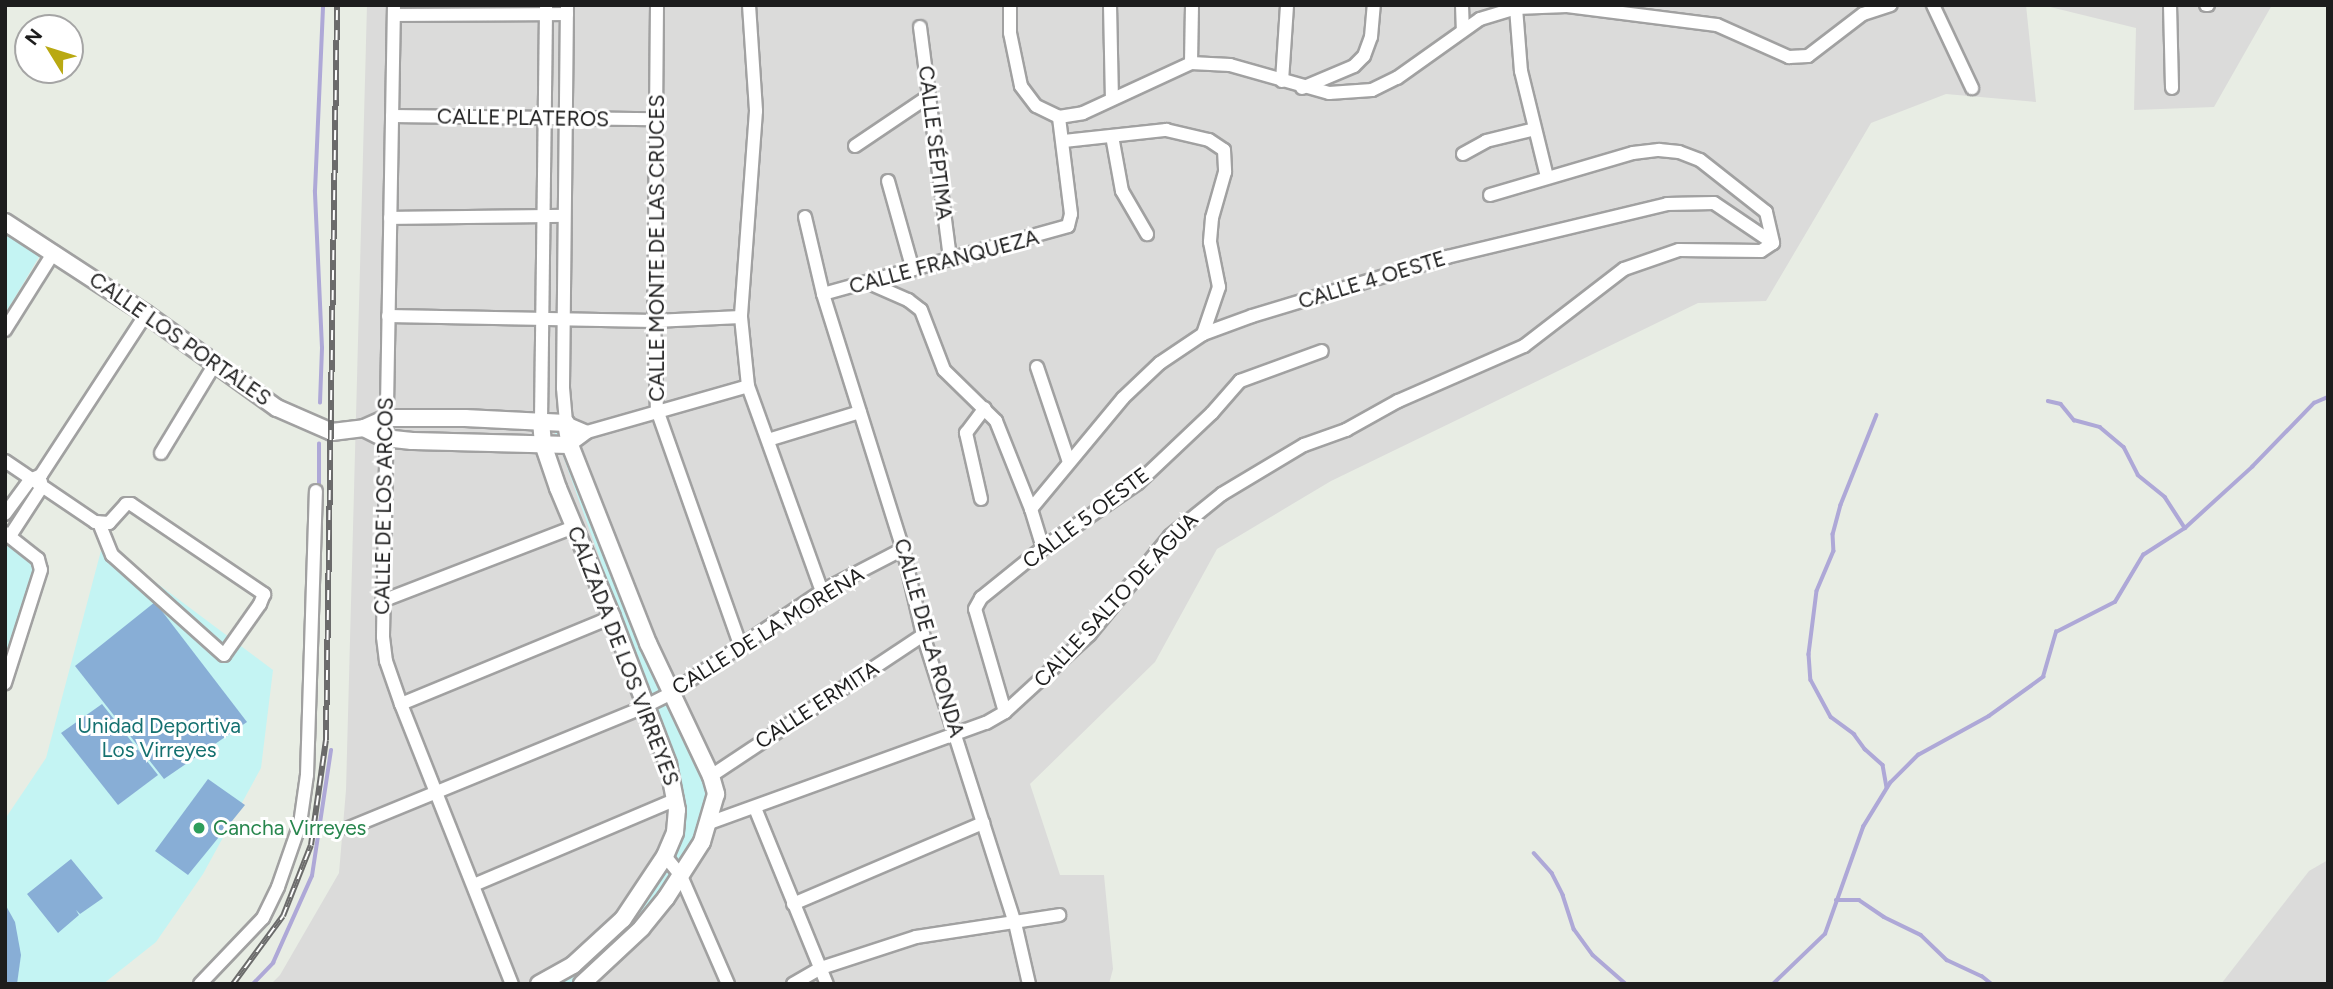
<!DOCTYPE html>
<html>
<head>
<meta charset="utf-8">
<style>
  body { margin:0 }
  #map { position:relative; width:2333px; height:989px; overflow:hidden; background:#e8ede4; font-family:Figtree,sans-serif }
  div>[style] { position:absolute }
  [style*='--x'] { left:calc(var(--x)*1px); top:calc(var(--y)*1px); width:calc(var(--w)*1px); rotate:calc(var(--a)*1deg) }
  .residential>* { inset:0; background:#dbdbda }
  .park>* { inset:0; background:#c4f4f3 }
  .pitch>* { inset:0; background:#88aed6 }
  .stream>* { height:3.5px; margin:-1.75px; padding:0 1.75px; transform-origin:1.75px; border-radius:1.75px; background:#aea8d7 }
  .roads { filter:drop-shadow(2px 0 #a1a1a1) drop-shadow(-2px 0 #a1a1a1) drop-shadow(0 2px #a1a1a1) drop-shadow(0 -2px #a1a1a1) }
  .minor>* { height:12px; margin:-6px; padding:0 6px; transform-origin:6px; border-radius:6px; background:#fff }
  .tertiary>* { height:16px; margin:-8px; padding:0 8px; transform-origin:8px; border-radius:8px; background:#fff }
  .rail>* { height:6px; margin-top:-3px; transform-origin:0; background:repeating-linear-gradient(90deg,#fff 0 10px,#6b6b6b 0 20px); box-sizing:border-box; border-block:2px solid #6b6b6b }
  .dots>* { width:19px; height:19px; translate:-50% -50%; box-sizing:border-box; border:4px solid #fff; border-radius:50% }
  span { translate:-50% -50%; white-space:nowrap; text-align:center; line-height:1.15; -webkit-text-stroke:6px #fff; paint-order:stroke }
  .street-label { font-size:21px; color:#1d1d1d }
  .park-label { font-size:21px; color:#157170 }
  .leisure-label { font-size:21px; color:#27864d }
  .left { translate:0 -50%; text-align:left }
  .frame { position:absolute; inset:0; border:7px solid #1d1d1d; pointer-events:none }
  .north { position:absolute; left:14px; top:14px; width:70px; height:70px; box-sizing:border-box; background:#fff; border:2px solid #a5a5a5; border-radius:50%; rotate:308deg; font-size:19px; font-weight:700; line-height:28px; text-align:center; color:#1d1d1d }
  .north::after { content:''; display:block; margin:auto; width:24px; height:32px; background:#b9a912; clip-path:polygon(50% 0,100% 100%,50% 72%,0 100%) }
</style>
</head>
<body>
<div id="map">
  <div class="residential">
    <div style="clip-path:polygon(367px 5px,2026px 5px,2036px 102px,1946px 94px,1871px 123px,1766px 301px,1698px 303px,1331px 481px,1217px 549px,1155px 662px,1030px 784px,1060px 875px,1104px 875px,1113px 969px,1109px 984px,271px 984px,280px 975px,339px 873px,346px 790px)"></div>
    <div style="clip-path:polygon(2042px 5px,2272px 5px,2214px 107px,2134px 110px,2136px 28px)"></div>
    <div style="clip-path:polygon(2328px 860px,2328px 984px,2221px 984px,2309px 871px)"></div>
  </div>
  <div class="park">
    <div style="clip-path:polygon(5px 230px,42px 252px,5px 314px)"></div>
    <div style="clip-path:polygon(569px 427px,669px 686px,722px 785px,704px 843px,586px 984px,542px 984px,626px 918px,680px 826px,683px 791px,553px 428px)"></div>
    <div style="clip-path:polygon(103px 543px,273px 670px,261px 768px,203px 874px,156px 942px,103px 984px,5px 984px,5px 819px,46px 758px)"></div>
    <div style="clip-path:polygon(5px 544px,37px 566px,5px 665px)"></div>
  </div>
  <div class="pitch">
    <div style="clip-path:polygon(155px 602px,247px 722px,164px 779px,75px 666px)"></div>
    <div style="clip-path:polygon(102px 704px,158px 775px,118px 805px,61px 733px)"></div>
    <div style="clip-path:polygon(208px 779px,245px 805px,188px 875px,155px 851px)"></div>
    <div style="clip-path:polygon(71px 859px,103px 898px,80px 914px,76px 910px,79px 915px,58px 933px,27px 894px)"></div>
    <div style="clip-path:polygon(5px 904px,15px 922px,21px 955px,17px 984px,5px 984px)"></div>
  </div>
  <div class="stream">
    <div style="--x:2048;--y:401;--w:13;--a:13"></div>
    <div style="--x:2061;--y:404;--w:21;--a:51"></div>
    <div style="--x:2074;--y:420;--w:27;--a:15"></div>
    <div style="--x:2100;--y:427;--w:31;--a:40"></div>
    <div style="--x:2124;--y:447;--w:31;--a:63"></div>
    <div style="--x:2138;--y:475;--w:35;--a:39"></div>
    <div style="--x:2165;--y:497;--w:37;--a:57"></div>
    <div style="--x:320;--y:403;--w:55;--a:-87.9"></div>
    <div style="--x:322;--y:348;--w:157;--a:-92.6"></div>
    <div style="--x:315;--y:191;--w:186;--a:-87.5"></div>
    <div style="--x:1877;--y:415;--w:97;--a:111.8"></div>
    <div style="--x:1841;--y:505;--w:30;--a:105"></div>
    <div style="--x:1833;--y:534;--w:17;--a:87"></div>
    <div style="--x:1834;--y:551;--w:43;--a:113"></div>
    <div style="--x:1817;--y:591;--w:64;--a:97.2"></div>
    <div style="--x:1809;--y:654;--w:26;--a:86"></div>
    <div style="--x:1811;--y:680;--w:42;--a:61.6"></div>
    <div style="--x:1831;--y:717;--w:29;--a:36"></div>
    <div style="--x:1854;--y:734;--w:19;--a:54"></div>
    <div style="--x:1865;--y:749;--w:24;--a:42"></div>
    <div style="--x:1883;--y:765;--w:23;--a:80"></div>
    <div style="--x:319;--y:488;--w:44;--a:-90"></div>
    <div style="--x:1534;--y:853;--w:27;--a:48"></div>
    <div style="--x:1552;--y:873;--w:25;--a:63"></div>
    <div style="--x:1563;--y:895;--w:36;--a:72"></div>
    <div style="--x:1574;--y:929;--w:32;--a:54"></div>
    <div style="--x:1593;--y:955;--w:44;--a:41.3"></div>
    <div style="--x:1836;--y:900;--w:23;--a:0"></div>
    <div style="--x:1859;--y:900;--w:30;--a:34"></div>
    <div style="--x:1884;--y:917;--w:41;--a:25.9"></div>
    <div style="--x:1921;--y:935;--w:36;--a:44"></div>
    <div style="--x:1947;--y:960;--w:38;--a:25"></div>
    <div style="--x:1982;--y:976;--w:13;--a:39"></div>
    <div style="--x:253;--y:984;--w:29;--a:-46"></div>
    <div style="--x:273;--y:963;--w:95;--a:-65.9"></div>
    <div style="--x:312;--y:876;--w:127;--a:-81.4"></div>
    <div style="--x:1773;--y:984;--w:72;--a:-43.9"></div>
    <div style="--x:1825;--y:934;--w:114;--a:-70.4"></div>
    <div style="--x:1863;--y:827;--w:52;--a:-58.5"></div>
    <div style="--x:1890;--y:783;--w:40;--a:-45"></div>
    <div style="--x:1918;--y:755;--w:81;--a:-28.8"></div>
    <div style="--x:1989;--y:716;--w:67;--a:-35.8"></div>
    <div style="--x:2043;--y:677;--w:47;--a:-73.9"></div>
    <div style="--x:2056;--y:632;--w:66;--a:-27"></div>
    <div style="--x:2115;--y:602;--w:55;--a:-59.2"></div>
    <div style="--x:2143;--y:555;--w:50;--a:-32.7"></div>
    <div style="--x:2185;--y:528;--w:91;--a:-42.3"></div>
    <div style="--x:2252;--y:467;--w:89;--a:-45.9"></div>
    <div style="--x:2314;--y:403;--w:15;--a:-23"></div>
  </div>
  <div class="roads">
    <div class="minor">
      <div style="--x:394;--y:5;--w:632;--a:91"></div>
      <div style="--x:383;--y:637;--w:24;--a:83"></div>
      <div style="--x:386;--y:661;--w:46;--a:70.8"></div>
      <div style="--x:401;--y:704;--w:301;--a:68.4"></div>
      <div style="--x:567;--y:5;--w:383;--a:90.6"></div>
      <div style="--x:563;--y:388;--w:35;--a:85"></div>
      <div style="--x:566;--y:423;--w:23;--a:23"></div>
      <div style="--x:657;--y:5;--w:316;--a:90.5"></div>
      <div style="--x:654;--y:321;--w:89;--a:88.1"></div>
      <div style="--x:657;--y:410;--w:249;--a:70.5"></div>
      <div style="--x:749;--y:5;--w:106;--a:86.2"></div>
      <div style="--x:756;--y:111;--w:207;--a:94.2"></div>
      <div style="--x:741;--y:317;--w:69;--a:84.2"></div>
      <div style="--x:748;--y:386;--w:218;--a:70.2"></div>
      <div style="--x:1110;--y:5;--w:93;--a:88.8"></div>
      <div style="--x:1462;--y:5;--w:25;--a:88"></div>
      <div style="--x:1933;--y:5;--w:92;--a:64.8"></div>
      <div style="--x:2170;--y:5;--w:83;--a:88.6"></div>
      <div style="--x:2206;--y:5;--w:2;--a:0"></div>
      <div style="--x:1516;--y:8;--w:63;--a:85.5"></div>
      <div style="--x:1521;--y:71;--w:109;--a:76.2"></div>
      <div style="--x:394;--y:15;--w:173;--a:-0.3"></div>
      <div style="--x:920;--y:27;--w:234;--a:82.6"></div>
      <div style="--x:1191;--y:63;--w:58;--a:-89"></div>
      <div style="--x:1282;--y:81;--w:76;--a:-86.2"></div>
      <div style="--x:1302;--y:88;--w:56;--a:-22.9"></div>
      <div style="--x:1354;--y:66;--w:14;--a:-45"></div>
      <div style="--x:1364;--y:56;--w:20;--a:-70"></div>
      <div style="--x:1371;--y:37;--w:32;--a:-85"></div>
      <div style="--x:392;--y:116;--w:263;--a:0.7"></div>
      <div style="--x:1059;--y:117;--w:24;--a:-9"></div>
      <div style="--x:1083;--y:113;--w:119;--a:-24.8"></div>
      <div style="--x:1191;--y:63;--w:39;--a:3"></div>
      <div style="--x:1230;--y:65;--w:103;--a:15.8"></div>
      <div style="--x:1329;--y:93;--w:43;--a:-4"></div>
      <div style="--x:1372;--y:90;--w:28;--a:-26"></div>
      <div style="--x:1397;--y:78;--w:102;--a:-35.4"></div>
      <div style="--x:1480;--y:19;--w:38;--a:-17"></div>
      <div style="--x:1516;--y:8;--w:51;--a:-2.2"></div>
      <div style="--x:1567;--y:6;--w:151;--a:7.2"></div>
      <div style="--x:1717;--y:25;--w:79;--a:24"></div>
      <div style="--x:1789;--y:57;--w:19;--a:-3"></div>
      <div style="--x:1808;--y:56;--w:69;--a:-37.4"></div>
      <div style="--x:1863;--y:14;--w:29;--a:-18"></div>
      <div style="--x:1112;--y:136;--w:56;--a:79.7"></div>
      <div style="--x:1122;--y:191;--w:50;--a:59.8"></div>
      <div style="--x:1064;--y:141;--w:103;--a:-6.2"></div>
      <div style="--x:1166;--y:130;--w:44;--a:13.1"></div>
      <div style="--x:1209;--y:140;--w:18;--a:34"></div>
      <div style="--x:1224;--y:150;--w:22;--a:87"></div>
      <div style="--x:1225;--y:172;--w:48;--a:105.8"></div>
      <div style="--x:1212;--y:218;--w:24;--a:95"></div>
      <div style="--x:1210;--y:242;--w:46;--a:78.7"></div>
      <div style="--x:1219;--y:287;--w:50;--a:108.8"></div>
      <div style="--x:855;--y:146;--w:89;--a:-34"></div>
      <div style="--x:1463;--y:154;--w:26;--a:-29"></div>
      <div style="--x:1486;--y:141;--w:50;--a:-13.8"></div>
      <div style="--x:888;--y:181;--w:92;--a:74.3"></div>
      <div style="--x:1490;--y:195;--w:149;--a:-16.4"></div>
      <div style="--x:1633;--y:153;--w:26;--a:-7"></div>
      <div style="--x:1659;--y:150;--w:20;--a:6"></div>
      <div style="--x:1679;--y:152;--w:22;--a:21"></div>
      <div style="--x:1700;--y:160;--w:84;--a:38.2"></div>
      <div style="--x:1766;--y:212;--w:32;--a:77"></div>
      <div style="--x:805;--y:217;--w:79;--a:76.8"></div>
      <div style="--x:823;--y:294;--w:267;--a:72.6"></div>
      <div style="--x:903;--y:549;--w:88;--a:76.9"></div>
      <div style="--x:923;--y:635;--w:302;--a:72.3"></div>
      <div style="--x:1015;--y:923;--w:63;--a:77.1"></div>
      <div style="--x:390;--y:218;--w:174;--a:-0.7"></div>
      <div style="--x:869;--y:283;--w:43;--a:23.6"></div>
      <div style="--x:908;--y:300;--w:16;--a:38"></div>
      <div style="--x:921;--y:310;--w:64;--a:69"></div>
      <div style="--x:944;--y:370;--w:73;--a:44.4"></div>
      <div style="--x:996;--y:421;--w:95;--a:68.3"></div>
      <div style="--x:1031;--y:509;--w:41;--a:72.9"></div>
      <div style="--x:823;--y:294;--w:254;--a:-15.5"></div>
      <div style="--x:1068;--y:226;--w:12;--a:-76"></div>
      <div style="--x:1071;--y:214;--w:98;--a:-97.1"></div>
      <div style="--x:1059;--y:117;--w:25;--a:-154"></div>
      <div style="--x:1036;--y:106;--w:25;--a:-127"></div>
      <div style="--x:1021;--y:86;--w:54;--a:-101.7"></div>
      <div style="--x:1010;--y:33;--w:28;--a:-90"></div>
      <div style="--x:388;--y:316;--w:266;--a:1.1"></div>
      <div style="--x:654;--y:321;--w:87;--a:-2.6"></div>
      <div style="--x:5;--y:330;--w:92;--a:-57.9"></div>
      <div style="--x:1037;--y:367;--w:100;--a:71.4"></div>
      <div style="--x:541;--y:421;--w:416;--a:-89.3"></div>
      <div style="--x:768;--y:440;--w:96;--a:-16.9"></div>
      <div style="--x:570;--y:445;--w:21;--a:-37"></div>
      <div style="--x:587;--y:432;--w:167;--a:-15.9"></div>
      <div style="--x:161;--y:453;--w:104;--a:-58.8"></div>
      <div style="--x:5;--y:461;--w:109;--a:34.1"></div>
      <div style="--x:95;--y:522;--w:14;--a:4"></div>
      <div style="--x:109;--y:523;--w:25;--a:-48"></div>
      <div style="--x:126;--y:504;--w:5;--a:0"></div>
      <div style="--x:131;--y:504;--w:161;--a:34.1"></div>
      <div style="--x:264;--y:594;--w:11;--a:112"></div>
      <div style="--x:260;--y:604;--w:62;--a:125.2"></div>
      <div style="--x:224;--y:655;--w:150;--a:-138.2"></div>
      <div style="--x:112;--y:555;--w:35;--a:-112"></div>
      <div style="--x:981;--y:499;--w:68;--a:-102.8"></div>
      <div style="--x:966;--y:433;--w:31;--a:-53"></div>
      <div style="--x:1031;--y:509;--w:144;--a:-50.3"></div>
      <div style="--x:1123;--y:398;--w:51;--a:-43.4"></div>
      <div style="--x:1160;--y:363;--w:52;--a:-34"></div>
      <div style="--x:1203;--y:334;--w:52;--a:-20.2"></div>
      <div style="--x:1252;--y:316;--w:204;--a:-16.8"></div>
      <div style="--x:1447;--y:257;--w:226;--a:-13.5"></div>
      <div style="--x:1667;--y:204;--w:47;--a:-1.2"></div>
      <div style="--x:1714;--y:203;--w:71;--a:34.1"></div>
      <div style="--x:5;--y:514;--w:42;--a:-53.7"></div>
      <div style="--x:30;--y:480;--w:12;--a:-24"></div>
      <div style="--x:41;--y:475;--w:192;--a:-56.9"></div>
      <div style="--x:5;--y:533;--w:42;--a:38.2"></div>
      <div style="--x:38;--y:559;--w:11;--a:75"></div>
      <div style="--x:41;--y:570;--w:119;--a:107.7"></div>
      <div style="--x:10;--y:536;--w:57;--a:-57.1"></div>
      <div style="--x:41;--y:488;--w:6;--a:-90"></div>
      <div style="--x:382;--y:601;--w:206;--a:-21.1"></div>
      <div style="--x:401;--y:704;--w:228;--a:-22.4"></div>
      <div style="--x:1005;--y:712;--w:107;--a:-106.2"></div>
      <div style="--x:975;--y:609;--w:13;--a:-61"></div>
      <div style="--x:981;--y:598;--w:80;--a:-38.9"></div>
      <div style="--x:1043;--y:548;--w:115;--a:-34.4"></div>
      <div style="--x:1138;--y:483;--w:102;--a:-43.4"></div>
      <div style="--x:1212;--y:413;--w:43;--a:-48.8"></div>
      <div style="--x:1240;--y:381;--w:87;--a:-20.1"></div>
      <div style="--x:711;--y:776;--w:255;--a:-33.6"></div>
      <div style="--x:755;--y:808;--w:190;--a:67.8"></div>
      <div style="--x:709;--y:823;--w:294;--a:-19.9"></div>
      <div style="--x:986;--y:723;--w:22;--a:-30"></div>
      <div style="--x:1005;--y:712;--w:114;--a:-42.5"></div>
      <div style="--x:1089;--y:635;--w:128;--a:-50.7"></div>
      <div style="--x:1170;--y:536;--w:67;--a:-38.9"></div>
      <div style="--x:1222;--y:494;--w:96;--a:-30.9"></div>
      <div style="--x:1304;--y:445;--w:45;--a:-19.7"></div>
      <div style="--x:1346;--y:430;--w:60;--a:-29.1"></div>
      <div style="--x:1398;--y:401;--w:137;--a:-23.6"></div>
      <div style="--x:1524;--y:346;--w:126;--a:-37.6"></div>
      <div style="--x:1624;--y:269;--w:58;--a:-19.1"></div>
      <div style="--x:1679;--y:250;--w:82;--a:0.7"></div>
      <div style="--x:1761;--y:251;--w:14;--a:-34"></div>
      <div style="--x:349;--y:828;--w:321;--a:-22.3"></div>
      <div style="--x:646;--y:706;--w:28;--a:-27"></div>
      <div style="--x:671;--y:693;--w:182;--a:-34"></div>
      <div style="--x:822;--y:591;--w:91;--a:-27.4"></div>
      <div style="--x:665;--y:856;--w:26;--a:51"></div>
      <div style="--x:681;--y:876;--w:118;--a:66.5"></div>
      <div style="--x:474;--y:885;--w:220;--a:-23"></div>
      <div style="--x:793;--y:904;--w:207;--a:-23.1"></div>
      <div style="--x:200;--y:984;--w:91;--a:-46.3"></div>
      <div style="--x:263;--y:918;--w:34;--a:-64"></div>
      <div style="--x:278;--y:887;--w:67;--a:-70.8"></div>
      <div style="--x:300;--y:824;--w:49;--a:-81.9"></div>
      <div style="--x:307;--y:775;--w:284;--a:-88.2"></div>
      <div style="--x:793;--y:984;--w:32;--a:-30"></div>
      <div style="--x:821;--y:968;--w:100;--a:-18.1"></div>
      <div style="--x:916;--y:937;--w:145;--a:-8.7"></div>
    </div>
    <div class="tertiary">
      <div style="--x:5;--y:222;--w:168;--a:33.1"></div>
      <div style="--x:146;--y:314;--w:161;--a:35.7"></div>
      <div style="--x:277;--y:408;--w:60;--a:23.6"></div>
      <div style="--x:332;--y:432;--w:32;--a:-7"></div>
      <div style="--x:364;--y:428;--w:24;--a:-24"></div>
      <div style="--x:386;--y:418;--w:79;--a:0"></div>
      <div style="--x:465;--y:418;--w:101;--a:2.8"></div>
      <div style="--x:566;--y:423;--w:22;--a:80"></div>
      <div style="--x:570;--y:445;--w:213;--a:68.5"></div>
      <div style="--x:648;--y:643;--w:147;--a:64.7"></div>
      <div style="--x:711;--y:776;--w:19;--a:74"></div>
      <div style="--x:716;--y:794;--w:50;--a:106.3"></div>
      <div style="--x:702;--y:842;--w:67;--a:122.7"></div>
      <div style="--x:666;--y:898;--w:38;--a:129"></div>
      <div style="--x:642;--y:928;--w:82;--a:137"></div>
      <div style="--x:364;--y:428;--w:22;--a:27"></div>
      <div style="--x:384;--y:438;--w:28;--a:6"></div>
      <div style="--x:412;--y:441;--w:158;--a:1.5"></div>
      <div style="--x:539;--y:984;--w:39;--a:-29"></div>
      <div style="--x:573;--y:965;--w:68;--a:-42.6"></div>
      <div style="--x:623;--y:919;--w:76;--a:-56.3"></div>
      <div style="--x:665;--y:856;--w:26;--a:-67"></div>
      <div style="--x:675;--y:832;--w:22;--a:-85"></div>
      <div style="--x:677;--y:810;--w:47;--a:-101.1"></div>
      <div style="--x:668;--y:764;--w:157;--a:-110.9"></div>
      <div style="--x:612;--y:617;--w:140;--a:-112.7"></div>
      <div style="--x:558;--y:488;--w:46;--a:-108.8"></div>
      <div style="--x:543;--y:444;--w:23;--a:-95"></div>
    </div>
  </div>
  <div class="rail">
    <div style="--x:233;--y:984;--w:84;--a:-53.7"></div>
    <div style="--x:283;--y:916;--w:76;--a:-68.5"></div>
    <div style="--x:311;--y:845;--w:106;--a:-81.9"></div>
    <div style="--x:326;--y:740;--w:735;--a:-89.14"></div>
  </div>
  <div class="dots">
    <div style="left:199px;top:828px;background:#2e9e5b"></div>
  </div>
  <div class="street-label">
    <span style="left:523px;top:118px;rotate:1deg">CALLE PLATEROS</span>
    <span style="left:935px;top:143px;rotate:83deg">CALLE SÉPTIMA</span>
    <span style="left:657px;top:248px;rotate:-90deg">CALLE MONTE DE LAS CRUCES</span>
    <span style="left:944px;top:262px;rotate:-15deg">CALLE FRANQUEZA</span>
    <span style="left:1372px;top:280px;rotate:-17deg">CALLE 4 OESTE</span>
    <span style="left:180px;top:339px;rotate:35deg">CALLE LOS PORTALES</span>
    <span style="left:384px;top:506px;rotate:-89deg">CALLE DE LOS ARCOS</span>
    <span style="left:1086px;top:518px;rotate:-37deg">CALLE 5 OESTE</span>
    <span style="left:1116px;top:600px;rotate:-47deg">CALLE SALTO DE AGUA</span>
    <span style="left:768px;top:631px;rotate:-32deg">CALLE DE LA MORENA</span>
    <span style="left:929px;top:638px;rotate:74deg">CALLE DE LA RONDA</span>
    <span style="left:623px;top:656px;rotate:69deg">CALZADA DE LOS VIRREYES</span>
    <span style="left:817px;top:705px;rotate:-33deg">CALLE ERMITA</span>
  </div>
  <div class="park-label">
    <span style="left:159px;top:738px">Unidad Deportiva<br>Los Virreyes</span>
  </div>
  <div class="leisure-label">
    <span class="left" style="left:213px;top:828px">Cancha Virreyes</span>
  </div>
  <div class="frame"></div>
  <div class="north">N</div>
</div>
</body>
</html>
